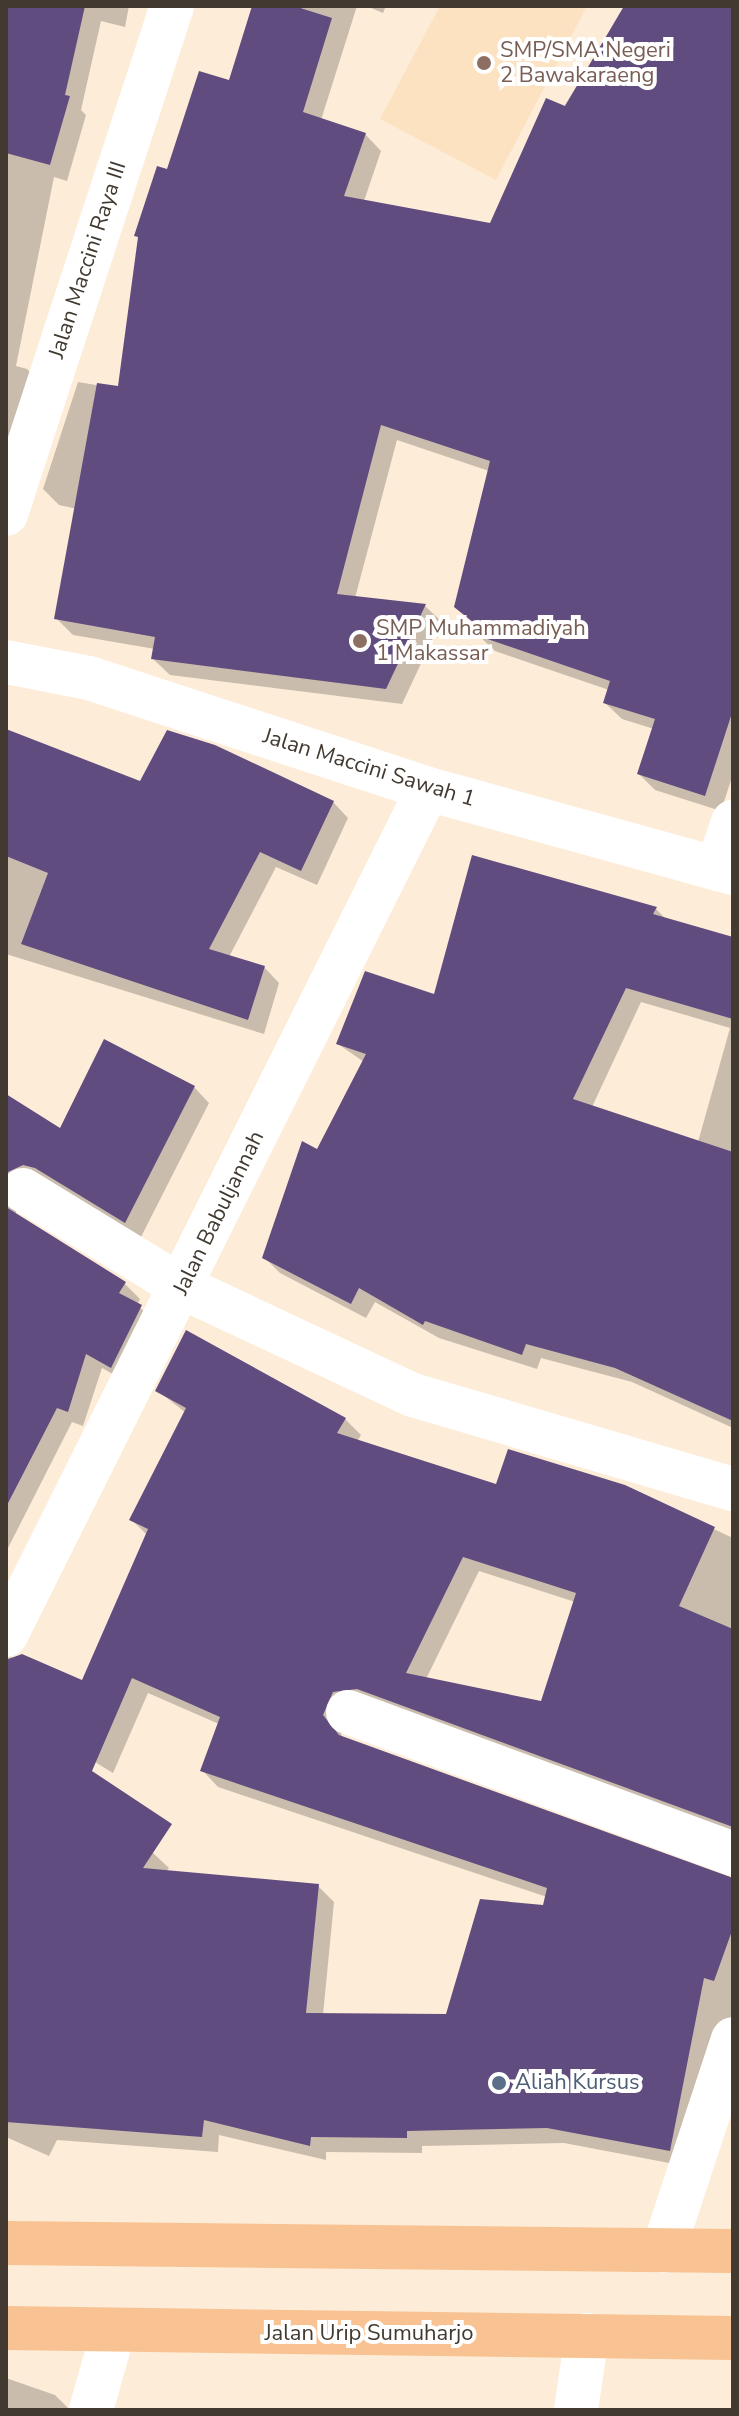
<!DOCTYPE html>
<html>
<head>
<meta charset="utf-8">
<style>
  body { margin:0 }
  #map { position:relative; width:739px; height:2416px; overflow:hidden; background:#fdecd7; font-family:"Nunito Sans",sans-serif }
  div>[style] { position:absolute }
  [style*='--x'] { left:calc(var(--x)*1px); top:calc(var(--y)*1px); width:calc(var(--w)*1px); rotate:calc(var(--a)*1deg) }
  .built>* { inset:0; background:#fde2c1 }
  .shadow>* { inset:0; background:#0003 }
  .building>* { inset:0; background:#614c80 }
  .street>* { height:44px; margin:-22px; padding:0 22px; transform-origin:22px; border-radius:22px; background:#fff }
  .highway>* { height:44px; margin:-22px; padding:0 22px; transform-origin:22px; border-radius:22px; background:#f8c292 }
  .dots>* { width:22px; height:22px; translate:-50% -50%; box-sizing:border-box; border:4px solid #fff; border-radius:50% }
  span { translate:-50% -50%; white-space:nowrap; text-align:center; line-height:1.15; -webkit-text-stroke:8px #fff; paint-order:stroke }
  .education-label { font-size:22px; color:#785e54 }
  .left { translate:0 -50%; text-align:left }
  .street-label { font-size:22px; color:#423a30 }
  .service-label { font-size:22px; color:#4e5e75 }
  .frame { position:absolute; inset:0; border:8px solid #423a30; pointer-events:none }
</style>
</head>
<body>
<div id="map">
  <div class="built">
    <div style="clip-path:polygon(440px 6px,587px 6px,496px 180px,380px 119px)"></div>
  </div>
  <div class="shadow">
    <div style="clip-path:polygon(6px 6px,129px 6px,125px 27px,101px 21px,81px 110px,86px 115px,67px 181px,54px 177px,16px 366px,27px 369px,44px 386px,6px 492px)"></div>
    <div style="clip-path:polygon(255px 6px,357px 6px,321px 120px,365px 134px,381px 151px,364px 201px,491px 225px,626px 6px,733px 6px,733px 774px,721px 811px,655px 790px,639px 774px,654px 729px,622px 719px,605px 703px,609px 690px,495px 651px,478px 635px,480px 629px,456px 606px,489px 471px,397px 440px,355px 598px,425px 606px,441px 621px,402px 704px,170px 675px,153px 659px,155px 649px,73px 635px,57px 619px,77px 509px,59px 505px,43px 489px,78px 382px,120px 389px,168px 172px,230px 83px)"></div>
    <div style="clip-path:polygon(366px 6px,386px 6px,383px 13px)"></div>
    <div style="clip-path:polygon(6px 731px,141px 784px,333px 802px,348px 818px,317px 885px,276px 867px,229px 957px,264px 967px,279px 983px,264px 1034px,6px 954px)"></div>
    <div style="clip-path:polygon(evenodd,656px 909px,668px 921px,733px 939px,733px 1428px,632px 1382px,541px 1358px,537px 1369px,439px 1338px,375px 1302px,366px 1318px,280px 1273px,264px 1257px,364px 1062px,338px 1044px,436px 997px,656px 909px,641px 1002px,730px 1028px,698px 1142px,592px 1107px,641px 1002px)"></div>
    <div style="clip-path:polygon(194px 1087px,209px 1103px,141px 1237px,16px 1194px,16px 1217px,125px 1284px,140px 1299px,137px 1305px,157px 1323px,127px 1382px,102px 1368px,83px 1426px,72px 1422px,6px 1552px,6px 1096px,60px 1131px)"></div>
    <div style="clip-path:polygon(evenodd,158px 1391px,345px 1419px,361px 1435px,357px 1442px,498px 1487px,624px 1487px,733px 1538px,733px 1836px,339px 1720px,342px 1739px,733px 1878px,733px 2039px,685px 2166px,564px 2143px,422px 2146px,422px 2153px,326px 2152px,326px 2160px,219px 2135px,218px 2152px,57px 2140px,49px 2156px,6px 2137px,6px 1793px,153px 1853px,169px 1868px,166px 1872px,318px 1886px,334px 1902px,323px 2015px,447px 2016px,545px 1908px,547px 1897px,218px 1787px,203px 1771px,219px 1724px,148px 1693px,113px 1773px,6px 1708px,6px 1658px,21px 1656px,83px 1683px,148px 1536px,131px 1519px,186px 1413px,158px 1391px,479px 1571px,575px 1602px,542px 1703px,426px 1679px,479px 1571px)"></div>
    <div style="clip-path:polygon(6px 2378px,55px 2395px,70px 2410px,6px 2410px)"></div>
  </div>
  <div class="building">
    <div style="clip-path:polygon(6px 6px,85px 6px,65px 95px,70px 96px,50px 165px,6px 153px)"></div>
    <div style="clip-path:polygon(252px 6px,294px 6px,332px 18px,303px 112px,366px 133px,344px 196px,490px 223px,546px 98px,565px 106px,624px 6px,733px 6px,733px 710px,705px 796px,637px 774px,655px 719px,603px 703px,610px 681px,476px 635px,479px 627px,454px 607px,490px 461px,381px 425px,337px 594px,426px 604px,386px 689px,151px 659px,155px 637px,54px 619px,97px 383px,118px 386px,138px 237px,134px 236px,157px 166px,167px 169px,199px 71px,229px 80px)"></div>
    <div style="clip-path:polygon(6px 729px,140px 781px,167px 730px,215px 745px,334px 801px,301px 871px,260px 852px,209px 949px,265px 966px,248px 1020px,21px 944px,48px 873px,6px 856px)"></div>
    <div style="clip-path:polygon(472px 855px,657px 907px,653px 914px,733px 937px,733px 1019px,626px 988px,573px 1099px,733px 1152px,733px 1421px,615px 1368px,526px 1344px,522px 1355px,425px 1321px,423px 1325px,359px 1288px,351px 1304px,262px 1258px,302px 1141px,317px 1149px,366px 1054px,336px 1044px,365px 971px,434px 994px)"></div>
    <div style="clip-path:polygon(104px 1039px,195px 1086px,125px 1223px,35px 1168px,23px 1165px,6px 1173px,6px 1094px,60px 1128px)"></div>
    <div style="clip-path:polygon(6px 1207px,126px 1282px,119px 1293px,142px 1305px,111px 1368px,86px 1354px,68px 1412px,57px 1408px,6px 1507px)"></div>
    <div style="clip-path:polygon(evenodd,186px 1330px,346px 1418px,337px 1433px,496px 1484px,508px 1449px,625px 1485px,715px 1527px,679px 1606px,733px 1629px,733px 1827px,357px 1689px,333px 1692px,323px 1715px,339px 1735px,733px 1878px,733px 1928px,714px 1981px,704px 1978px,670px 2151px,547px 2128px,407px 2131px,407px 2138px,311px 2137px,310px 2146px,204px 2120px,202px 2137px,6px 2122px,6px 1660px,22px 1654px,82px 1680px,148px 1529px,129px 1520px,186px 1408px,155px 1391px,186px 1330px,463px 1557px,576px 1593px,541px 1701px,406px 1673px,463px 1557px,186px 1330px,132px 1678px,220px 1717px,200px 1771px,547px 1888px,543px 1905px,480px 1899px,446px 2014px,306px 2013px,319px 1884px,143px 1868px,172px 1824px,92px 1771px,132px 1678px)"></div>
  </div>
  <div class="street">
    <div style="--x:6;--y:514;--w:534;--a:-71.9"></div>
    <div style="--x:6;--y:662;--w:85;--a:10.9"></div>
    <div style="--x:89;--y:678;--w:357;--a:18.1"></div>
    <div style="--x:428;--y:789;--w:316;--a:15.4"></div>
    <div style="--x:717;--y:869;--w:50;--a:-71.2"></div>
    <div style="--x:23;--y:1190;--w:186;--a:31.4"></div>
    <div style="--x:182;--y:1287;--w:255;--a:25.1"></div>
    <div style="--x:413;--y:1395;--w:334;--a:16.4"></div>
    <div style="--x:6;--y:1635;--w:945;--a:-63.49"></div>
    <div style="--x:348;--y:1712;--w:410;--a:20.2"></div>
    <div style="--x:663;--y:2251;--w:223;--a:-71.7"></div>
    <div style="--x:91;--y:2410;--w:81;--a:-74.2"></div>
    <div style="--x:576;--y:2410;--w:76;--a:-81.7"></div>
  </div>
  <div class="highway">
    <div style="--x:6;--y:2243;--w:727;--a:0.63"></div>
    <div style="--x:6;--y:2328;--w:727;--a:0.79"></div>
  </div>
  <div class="dots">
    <div style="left:484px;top:63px;background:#8d6e63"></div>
    <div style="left:360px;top:641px;background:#8d6e63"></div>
    <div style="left:499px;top:2083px;background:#5c6f8a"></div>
  </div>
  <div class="education-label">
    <span class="left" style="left:500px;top:63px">SMP/SMA Negeri<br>2 Bawakaraeng</span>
    <span class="left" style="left:376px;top:641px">SMP Muhammadiyah<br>1 Makassar</span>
  </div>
  <div class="street-label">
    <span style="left:88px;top:260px;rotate:-72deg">Jalan Maccini Raya III</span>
    <span style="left:369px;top:768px;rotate:17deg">Jalan Maccini Sawah 1</span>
    <span style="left:219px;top:1213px;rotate:-64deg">Jalan Babuljannah</span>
    <span style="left:369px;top:2334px">Jalan Urip Sumuharjo</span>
  </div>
  <div class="service-label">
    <span class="left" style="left:515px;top:2083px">Aliah Kursus</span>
  </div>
  <div class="frame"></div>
</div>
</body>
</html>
